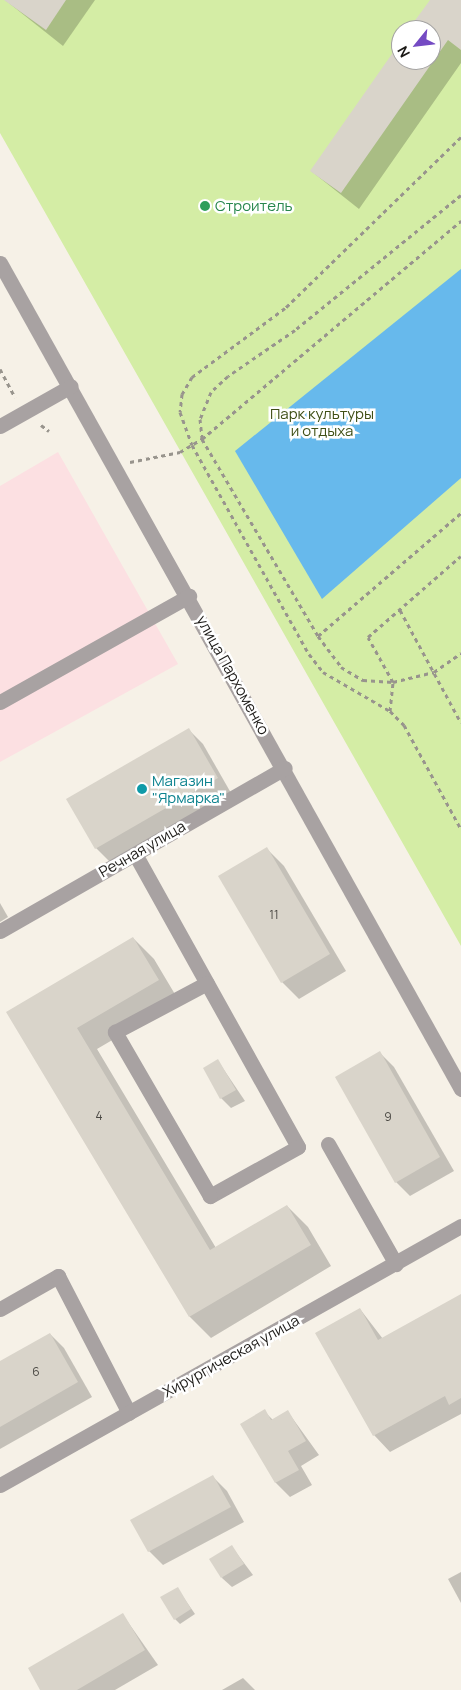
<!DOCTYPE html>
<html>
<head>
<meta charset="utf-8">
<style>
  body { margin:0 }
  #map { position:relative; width:461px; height:1690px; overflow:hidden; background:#f6f1e7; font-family:Manrope,sans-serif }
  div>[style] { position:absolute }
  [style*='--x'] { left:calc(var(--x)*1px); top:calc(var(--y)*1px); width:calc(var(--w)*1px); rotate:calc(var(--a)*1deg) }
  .industrial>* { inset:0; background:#fce0e2 }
  .green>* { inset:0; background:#d4eda5 }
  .water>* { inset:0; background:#67b9ec }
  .shadow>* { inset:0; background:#0003 }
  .building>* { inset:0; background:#d9d4ca }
  .path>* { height:3px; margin-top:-1.5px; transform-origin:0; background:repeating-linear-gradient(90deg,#98948d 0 4px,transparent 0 8px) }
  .minor>* { height:15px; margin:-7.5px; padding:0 7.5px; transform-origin:7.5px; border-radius:7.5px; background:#a8a2a2 }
  .dots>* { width:14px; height:14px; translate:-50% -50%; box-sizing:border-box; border:2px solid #fff; border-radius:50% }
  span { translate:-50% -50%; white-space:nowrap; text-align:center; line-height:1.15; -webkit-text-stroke:5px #fff; paint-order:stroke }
  .number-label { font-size:12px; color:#4a4843 }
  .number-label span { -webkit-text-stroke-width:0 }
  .leisure-label { font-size:15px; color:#27864d }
  .left { translate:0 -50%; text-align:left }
  .park-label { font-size:15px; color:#3f4f16 }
  .street-label { font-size:15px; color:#1b1916 }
  .culture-label { font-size:15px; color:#0d838f }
  .north { position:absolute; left:391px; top:20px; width:50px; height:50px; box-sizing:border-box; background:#fff; border:1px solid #a4a3a2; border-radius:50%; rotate:241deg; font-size:14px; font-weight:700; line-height:20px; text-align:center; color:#1b1916 }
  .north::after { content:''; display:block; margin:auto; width:18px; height:22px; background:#744ac3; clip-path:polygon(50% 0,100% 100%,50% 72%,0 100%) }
</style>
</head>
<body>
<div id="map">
  <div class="industrial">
    <div style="clip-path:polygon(58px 452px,178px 664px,0 762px,0 486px)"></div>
  </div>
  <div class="green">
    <div style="clip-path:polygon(evenodd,0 0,461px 0,461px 946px,0 133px,0 0,401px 30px,431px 30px,431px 60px,401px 60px,401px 30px)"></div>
  </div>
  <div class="water">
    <div style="clip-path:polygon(461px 269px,461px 478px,322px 599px,235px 451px)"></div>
  </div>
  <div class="shadow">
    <div style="clip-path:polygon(5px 0,95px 0,63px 46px)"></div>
    <div style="clip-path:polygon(431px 0,461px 0,461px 63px,359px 209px,311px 171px,401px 43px,401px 60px,431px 60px,431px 30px,410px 30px)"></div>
    <div style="clip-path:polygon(189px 730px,203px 744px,231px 793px,110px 862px,96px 848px,68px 799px)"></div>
    <div style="clip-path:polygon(267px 849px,284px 866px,346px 971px,299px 999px,282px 982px)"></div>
    <div style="clip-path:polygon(0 903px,8px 917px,0 922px)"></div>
    <div style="clip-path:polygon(133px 938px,154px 959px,179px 1001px,97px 1049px,216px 1248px,287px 1206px,308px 1227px,331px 1266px,211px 1338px,190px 1317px,8px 1012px)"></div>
    <div style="clip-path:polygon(380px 1053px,394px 1067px,454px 1171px,410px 1196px,396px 1182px)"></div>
    <div style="clip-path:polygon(218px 1061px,245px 1101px,231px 1108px,221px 1098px)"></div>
    <div style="clip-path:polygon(461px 1295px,461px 1414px,390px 1452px,374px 1435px,317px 1333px,360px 1309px,383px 1339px)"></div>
    <div style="clip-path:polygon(50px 1334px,64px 1348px,92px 1397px,0 1449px,0 1363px)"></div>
    <div style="clip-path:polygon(264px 1411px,273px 1420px,288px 1412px,319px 1455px,301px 1466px,312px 1485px,290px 1497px,276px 1483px,242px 1424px)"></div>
    <div style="clip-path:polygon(213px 1477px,227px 1491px,244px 1522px,163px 1565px,149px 1551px)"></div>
    <div style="clip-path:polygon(232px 1547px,253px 1575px,232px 1587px,222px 1578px)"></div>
    <div style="clip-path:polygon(461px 1572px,461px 1603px,448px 1579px)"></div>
    <div style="clip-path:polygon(177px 1588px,195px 1614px,180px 1624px,175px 1619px)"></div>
    <div style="clip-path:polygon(123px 1615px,158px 1665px,115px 1690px,42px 1690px)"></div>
    <div style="clip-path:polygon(243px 1678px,255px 1690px,222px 1690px)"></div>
  </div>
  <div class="building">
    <div style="clip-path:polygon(4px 0,66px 0,46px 30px)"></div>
    <div style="clip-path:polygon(430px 0,461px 0,461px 50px,448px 40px,341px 193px,310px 171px,401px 41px,401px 60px,431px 60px,431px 30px,408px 30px)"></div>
    <div style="clip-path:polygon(189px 728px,218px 778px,95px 849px,66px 799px)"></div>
    <div style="clip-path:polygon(267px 847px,330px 954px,281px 983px,218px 876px)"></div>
    <div style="clip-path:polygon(133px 937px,159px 980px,77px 1028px,210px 1250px,287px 1205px,311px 1245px,189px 1317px,6px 1012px)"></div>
    <div style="clip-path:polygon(380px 1051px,440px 1157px,395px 1183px,335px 1077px)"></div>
    <div style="clip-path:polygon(218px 1059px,236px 1090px,220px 1099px,203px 1068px)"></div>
    <div style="clip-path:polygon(461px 1294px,461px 1398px,449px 1405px,445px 1396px,373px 1436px,315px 1333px,360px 1308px,378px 1340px)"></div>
    <div style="clip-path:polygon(50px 1333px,78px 1382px,0 1427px,0 1361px)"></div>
    <div style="clip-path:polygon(265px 1409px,271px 1420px,288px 1410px,306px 1441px,288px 1451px,299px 1470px,275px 1483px,240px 1424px)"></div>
    <div style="clip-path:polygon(213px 1475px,231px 1507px,148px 1552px,130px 1520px)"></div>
    <div style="clip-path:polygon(232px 1545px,244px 1564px,221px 1578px,209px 1559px)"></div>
    <div style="clip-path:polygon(178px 1587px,191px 1609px,174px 1620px,160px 1597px)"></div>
    <div style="clip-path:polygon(123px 1613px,145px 1650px,77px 1690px,40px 1690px,28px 1668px)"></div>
  </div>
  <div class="path">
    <div style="--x:461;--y:137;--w:245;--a:135.8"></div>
    <div style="--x:285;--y:308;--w:116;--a:143.4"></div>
    <div style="--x:192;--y:377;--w:20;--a:120"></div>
    <div style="--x:182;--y:394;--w:18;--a:96"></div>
    <div style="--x:180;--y:412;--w:35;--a:70"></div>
    <div style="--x:192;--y:445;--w:240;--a:60.8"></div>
    <div style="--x:309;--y:654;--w:23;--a:52"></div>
    <div style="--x:323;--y:672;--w:78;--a:30.2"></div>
    <div style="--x:390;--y:711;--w:20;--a:45"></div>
    <div style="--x:404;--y:725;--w:119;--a:61.3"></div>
    <div style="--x:461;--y:195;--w:214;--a:140.9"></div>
    <div style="--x:295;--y:330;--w:81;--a:145.5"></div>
    <div style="--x:228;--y:376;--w:23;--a:137"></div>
    <div style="--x:211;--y:392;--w:29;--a:112"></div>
    <div style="--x:200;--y:419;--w:20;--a:84"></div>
    <div style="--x:202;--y:439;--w:229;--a:59.5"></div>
    <div style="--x:318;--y:636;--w:39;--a:53"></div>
    <div style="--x:341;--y:667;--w:26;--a:31"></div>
    <div style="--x:363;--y:680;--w:30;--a:4"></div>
    <div style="--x:393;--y:682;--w:42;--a:-13.7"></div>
    <div style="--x:434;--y:672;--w:33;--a:-35"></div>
    <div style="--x:0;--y:369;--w:32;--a:62"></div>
    <div style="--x:41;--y:425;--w:10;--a:37"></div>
    <div style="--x:130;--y:462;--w:51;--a:-11.3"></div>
    <div style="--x:180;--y:452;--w:26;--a:-31"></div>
    <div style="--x:202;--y:439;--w:339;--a:-40.1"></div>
    <div style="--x:400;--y:610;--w:128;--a:61.6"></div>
    <div style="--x:318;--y:636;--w:189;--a:-40.7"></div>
    <div style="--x:390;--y:711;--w:29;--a:-84"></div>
    <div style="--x:393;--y:682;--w:51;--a:-119.1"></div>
    <div style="--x:368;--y:637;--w:123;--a:-41.1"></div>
  </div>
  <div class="minor">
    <div style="--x:0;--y:263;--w:946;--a:60.83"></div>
    <div style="--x:0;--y:426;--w:81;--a:-29.4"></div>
    <div style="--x:0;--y:702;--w:217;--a:-29.3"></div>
    <div style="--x:135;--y:854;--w:335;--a:60.9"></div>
    <div style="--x:298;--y:1147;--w:101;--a:150.9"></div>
    <div style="--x:210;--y:1196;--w:190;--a:-120.1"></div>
    <div style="--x:115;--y:1032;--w:104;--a:-28"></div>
    <div style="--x:0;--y:931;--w:328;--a:-29.8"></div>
    <div style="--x:328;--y:1144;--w:138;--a:60.5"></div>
    <div style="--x:0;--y:1309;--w:67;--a:-29.6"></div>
    <div style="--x:58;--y:1276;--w:154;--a:62.6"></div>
    <div style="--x:0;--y:1485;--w:529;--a:-29.33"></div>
  </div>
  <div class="dots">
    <div style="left:205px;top:206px;background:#2e9e5b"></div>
    <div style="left:142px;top:789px;background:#0f9aa8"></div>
  </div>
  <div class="number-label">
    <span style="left:274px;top:915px">11</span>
    <span style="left:99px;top:1116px">4</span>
    <span style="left:388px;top:1117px">9</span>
    <span style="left:36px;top:1372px">6</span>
  </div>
  <div class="leisure-label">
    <span class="left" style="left:215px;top:206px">Строитель</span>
  </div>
  <div class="park-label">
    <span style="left:322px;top:422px">Парк культуры<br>и отдыха</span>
  </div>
  <div class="street-label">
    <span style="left:233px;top:675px;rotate:61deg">улица Пархоменко</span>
    <span style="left:142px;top:849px;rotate:-30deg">Речная улица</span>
    <span style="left:231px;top:1356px;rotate:-29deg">Хирургическая улица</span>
  </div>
  <div class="culture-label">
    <span class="left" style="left:152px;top:789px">Магазин<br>"Ярмарка"</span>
  </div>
  <div class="north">N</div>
</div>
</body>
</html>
